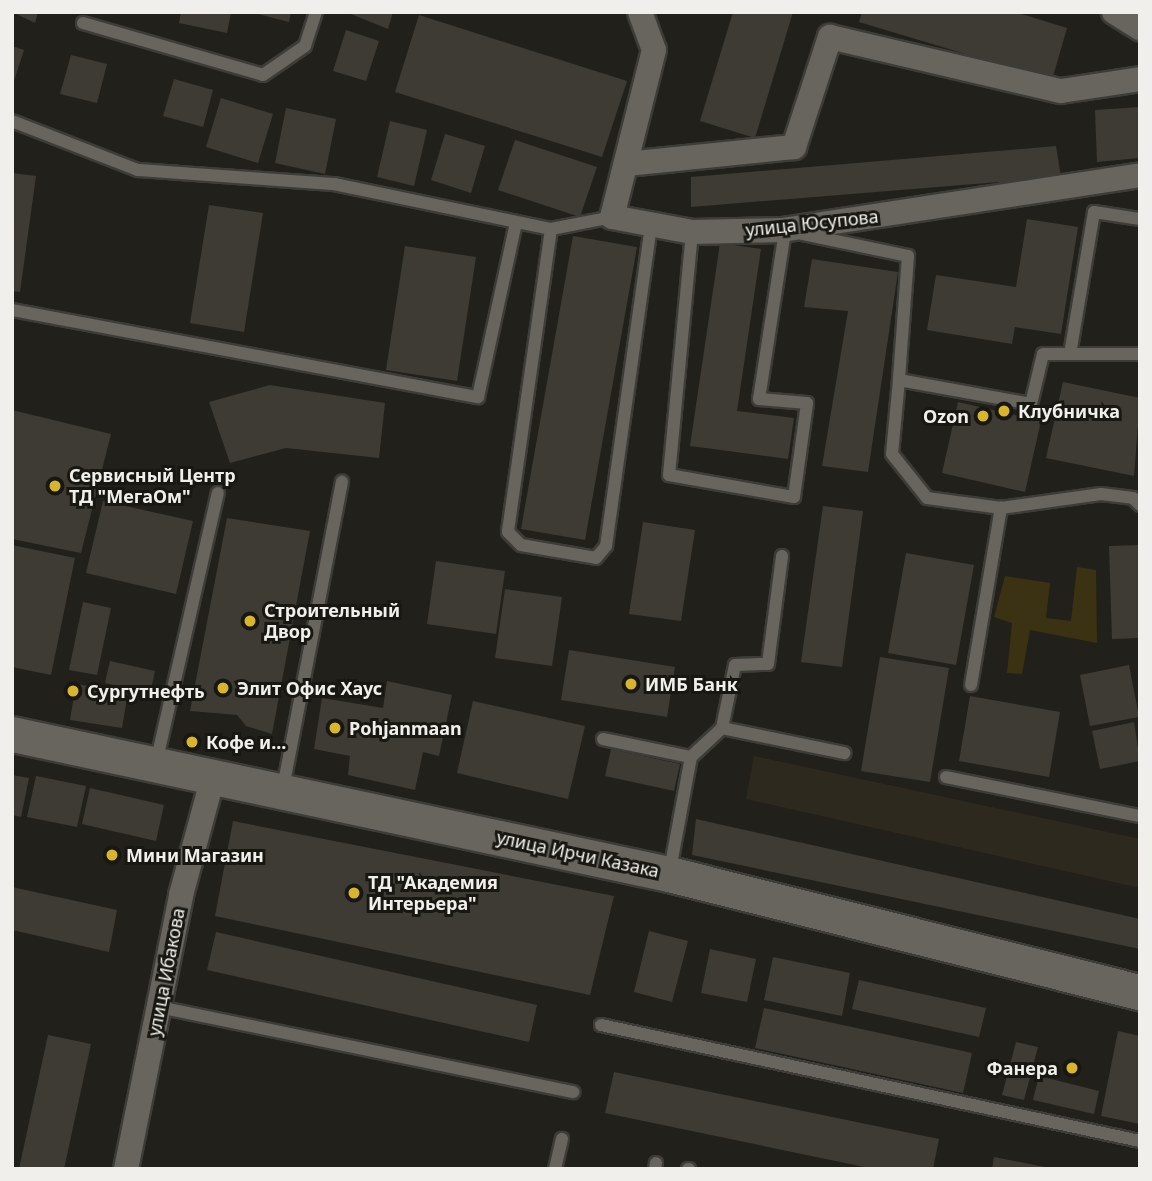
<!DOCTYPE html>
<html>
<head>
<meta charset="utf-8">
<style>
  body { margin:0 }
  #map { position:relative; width:1152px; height:1181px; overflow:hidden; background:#22201a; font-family:"Noto Sans",sans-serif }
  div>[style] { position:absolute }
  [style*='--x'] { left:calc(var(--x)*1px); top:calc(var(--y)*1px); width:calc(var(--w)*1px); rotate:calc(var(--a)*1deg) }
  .built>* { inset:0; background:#2d291e }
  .green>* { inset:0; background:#3b3213 }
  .building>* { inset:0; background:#3d3b34 }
  .roads { filter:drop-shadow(2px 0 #3d3c38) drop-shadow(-2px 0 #3d3c38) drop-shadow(0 2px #3d3c38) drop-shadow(0 -2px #3d3c38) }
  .lane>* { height:12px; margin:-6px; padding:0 6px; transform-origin:6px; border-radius:6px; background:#67655e }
  .street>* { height:24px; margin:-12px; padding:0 12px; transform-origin:12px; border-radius:12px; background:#67655e }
  .secondary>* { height:35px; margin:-17.5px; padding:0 17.5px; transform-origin:17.5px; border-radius:17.5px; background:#67655e }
  .dots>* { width:19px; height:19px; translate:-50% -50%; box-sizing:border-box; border:4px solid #181711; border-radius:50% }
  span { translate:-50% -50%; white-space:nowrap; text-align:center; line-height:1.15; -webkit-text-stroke:6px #181711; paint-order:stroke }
  .street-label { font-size:18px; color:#f0efeb }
  .poi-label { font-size:18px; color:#f0efeb; font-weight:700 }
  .left { translate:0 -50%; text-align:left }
  .right { translate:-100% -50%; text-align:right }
  .frame { position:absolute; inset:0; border:14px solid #f0efeb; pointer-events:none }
</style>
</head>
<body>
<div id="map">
  <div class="built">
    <div style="clip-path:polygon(754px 756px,1140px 839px,1140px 888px,746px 799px)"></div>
  </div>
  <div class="green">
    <div style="clip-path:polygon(1077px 567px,1096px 570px,1097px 643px,1030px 630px,1022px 674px,1007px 673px,1012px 623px,994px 617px,1005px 576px,1050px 583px,1046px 618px,1071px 621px)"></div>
  </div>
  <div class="building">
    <div style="clip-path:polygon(12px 12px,38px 12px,35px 23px)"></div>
    <div style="clip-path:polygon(181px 12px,231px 12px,227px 33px,179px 23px)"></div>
    <div style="clip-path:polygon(250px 12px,291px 12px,289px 22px)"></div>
    <div style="clip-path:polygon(346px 12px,393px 12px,388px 29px)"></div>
    <div style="clip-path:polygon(733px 12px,793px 12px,755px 138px,700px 121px)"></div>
    <div style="clip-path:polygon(862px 12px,1015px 12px,1067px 28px,1052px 80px,859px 22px)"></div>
    <div style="clip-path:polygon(419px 15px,627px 81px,602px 157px,395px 92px)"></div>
    <div style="clip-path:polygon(346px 30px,379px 41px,366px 81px,333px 71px)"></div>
    <div style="clip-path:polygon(12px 46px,24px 50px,13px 84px,12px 84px)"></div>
    <div style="clip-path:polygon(71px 55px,107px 64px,97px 103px,60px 94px)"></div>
    <div style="clip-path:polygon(174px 79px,213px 90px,203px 127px,163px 116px)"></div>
    <div style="clip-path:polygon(221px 98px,273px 114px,258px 163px,206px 147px)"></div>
    <div style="clip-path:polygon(1140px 107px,1140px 158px,1097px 162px,1095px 110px)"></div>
    <div style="clip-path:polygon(286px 108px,336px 119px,325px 174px,275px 163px)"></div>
    <div style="clip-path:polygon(390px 121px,427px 130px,414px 186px,377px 177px)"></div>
    <div style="clip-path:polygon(445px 134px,485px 146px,471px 193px,431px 180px)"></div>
    <div style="clip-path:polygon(515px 140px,597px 167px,580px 217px,498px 190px)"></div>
    <div style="clip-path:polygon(1056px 146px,1061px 177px,691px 207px,691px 177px)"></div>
    <div style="clip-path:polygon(12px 173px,36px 176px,20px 292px,12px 291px)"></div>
    <div style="clip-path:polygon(209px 205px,263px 213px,244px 332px,190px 323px)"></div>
    <div style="clip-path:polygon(1027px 219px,1078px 227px,1061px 334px,1015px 327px,1012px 344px,927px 330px,936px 275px,1016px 287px)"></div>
    <div style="clip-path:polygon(573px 236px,637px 247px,585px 540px,521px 529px)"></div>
    <div style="clip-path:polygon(720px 243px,761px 249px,737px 411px,794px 418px,788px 459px,690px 446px)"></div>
    <div style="clip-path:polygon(405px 246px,476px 257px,457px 381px,386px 370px)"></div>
    <div style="clip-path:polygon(812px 259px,898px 272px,868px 472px,822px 466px,848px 311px,804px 307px)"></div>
    <div style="clip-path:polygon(1063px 382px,1140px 398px,1134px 476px,1046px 458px)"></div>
    <div style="clip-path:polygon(270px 385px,385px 403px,379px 458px,286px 448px,230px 463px,209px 402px)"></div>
    <div style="clip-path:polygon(958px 402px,1041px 421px,1025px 492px,942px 473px)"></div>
    <div style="clip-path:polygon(12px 410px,111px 434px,81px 553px,12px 539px)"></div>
    <div style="clip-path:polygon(103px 501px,193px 521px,176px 594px,86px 573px)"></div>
    <div style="clip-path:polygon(823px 506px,863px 511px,842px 667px,801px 662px)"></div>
    <div style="clip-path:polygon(227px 518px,310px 531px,272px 734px,246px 726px,237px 715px,190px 711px)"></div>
    <div style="clip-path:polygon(643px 522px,695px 530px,681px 621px,629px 614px)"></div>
    <div style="clip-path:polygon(12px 545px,75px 558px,51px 675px,12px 667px)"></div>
    <div style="clip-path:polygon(1140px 545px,1140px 638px,1112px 639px,1109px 546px)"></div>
    <div style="clip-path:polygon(906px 553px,974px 565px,956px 665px,888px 653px)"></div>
    <div style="clip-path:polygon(436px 561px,505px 571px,496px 634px,427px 624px)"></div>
    <div style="clip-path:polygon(505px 589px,562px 597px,552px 666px,495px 658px)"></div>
    <div style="clip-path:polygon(83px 602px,111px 608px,97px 675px,69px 670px)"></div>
    <div style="clip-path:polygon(569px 650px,675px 667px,667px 717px,561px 700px)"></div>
    <div style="clip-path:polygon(880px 657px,949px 668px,930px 782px,861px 771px)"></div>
    <div style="clip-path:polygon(110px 661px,155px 671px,150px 694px,105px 683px)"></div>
    <div style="clip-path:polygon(1129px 665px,1139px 717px,1090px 726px,1080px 675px)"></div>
    <div style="clip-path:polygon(387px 681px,452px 695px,439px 756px,423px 752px,415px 790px,348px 775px,350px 756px,314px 749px,322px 698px,383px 708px)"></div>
    <div style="clip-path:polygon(76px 684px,128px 692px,122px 728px,70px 720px)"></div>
    <div style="clip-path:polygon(970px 696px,1060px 712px,1049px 777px,959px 761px)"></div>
    <div style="clip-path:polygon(473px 701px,585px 726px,568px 799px,457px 773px)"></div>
    <div style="clip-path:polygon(1134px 722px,1140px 761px,1100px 769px,1092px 731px)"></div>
    <div style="clip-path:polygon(611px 749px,680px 764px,674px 791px,605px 776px)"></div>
    <div style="clip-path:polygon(12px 775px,29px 778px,21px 817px,12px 815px)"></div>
    <div style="clip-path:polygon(36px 776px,86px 786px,77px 827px,27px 817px)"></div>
    <div style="clip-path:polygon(90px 788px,164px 805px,156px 841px,82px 824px)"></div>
    <div style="clip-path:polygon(696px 819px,1140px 919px,1140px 949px,692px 855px)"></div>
    <div style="clip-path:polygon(233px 821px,614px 896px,590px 995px,215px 916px)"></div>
    <div style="clip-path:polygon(12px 887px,117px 910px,109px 952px,12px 930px)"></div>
    <div style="clip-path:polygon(649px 931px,688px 941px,672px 1002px,634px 992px)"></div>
    <div style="clip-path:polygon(216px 932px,537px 1005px,529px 1042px,207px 970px)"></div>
    <div style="clip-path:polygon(710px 949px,756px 959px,747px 1002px,701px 993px)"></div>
    <div style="clip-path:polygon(773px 957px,850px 973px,842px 1016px,764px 1000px)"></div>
    <div style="clip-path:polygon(859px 980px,986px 1008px,979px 1037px,852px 1009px)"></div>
    <div style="clip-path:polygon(764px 1008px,972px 1053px,963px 1093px,755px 1048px)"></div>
    <div style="clip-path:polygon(1118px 1031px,1140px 1036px,1140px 1124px,1101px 1116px)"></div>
    <div style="clip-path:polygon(48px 1035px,91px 1044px,64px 1169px,19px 1169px)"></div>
    <div style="clip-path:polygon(1016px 1042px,1038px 1047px,1024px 1100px,1002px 1095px)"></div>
    <div style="clip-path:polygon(614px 1072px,939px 1139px,933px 1169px,874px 1169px,605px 1113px)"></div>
    <div style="clip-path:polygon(1039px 1076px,1099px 1091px,1094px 1114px,1033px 1100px)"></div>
    <div style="clip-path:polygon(994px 1157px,1045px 1167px,1045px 1169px,992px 1169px)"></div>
  </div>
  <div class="roads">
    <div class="lane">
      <div style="--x:83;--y:23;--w:187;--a:16.1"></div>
      <div style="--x:263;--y:75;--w:51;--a:-34.6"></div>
      <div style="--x:305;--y:46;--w:36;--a:-72"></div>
      <div style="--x:12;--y:121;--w:135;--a:21.3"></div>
      <div style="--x:138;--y:170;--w:196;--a:4.1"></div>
      <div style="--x:334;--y:184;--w:222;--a:11.7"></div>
      <div style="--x:551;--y:229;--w:62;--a:-11.1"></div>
      <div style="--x:551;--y:229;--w:306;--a:98.1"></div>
      <div style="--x:508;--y:532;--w:18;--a:45"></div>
      <div style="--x:521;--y:545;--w:76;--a:9.8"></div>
      <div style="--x:596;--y:558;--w:16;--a:-50"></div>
      <div style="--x:606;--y:546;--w:325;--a:-82"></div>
      <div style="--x:692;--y:232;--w:244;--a:95.4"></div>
      <div style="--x:669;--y:475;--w:127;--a:10"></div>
      <div style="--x:794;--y:497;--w:95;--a:-82.1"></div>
      <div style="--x:807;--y:403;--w:48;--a:-175.2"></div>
      <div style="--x:759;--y:399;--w:170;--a:-81.2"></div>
      <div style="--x:803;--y:234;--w:107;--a:11.8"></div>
      <div style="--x:908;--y:256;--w:124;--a:94.2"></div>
      <div style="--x:899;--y:380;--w:134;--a:10.3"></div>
      <div style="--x:1031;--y:404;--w:51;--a:-76.5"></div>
      <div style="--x:1043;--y:354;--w:97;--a:0"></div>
      <div style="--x:12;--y:310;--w:474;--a:10.6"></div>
      <div style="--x:478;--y:397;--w:179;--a:-77.7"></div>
      <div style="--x:1070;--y:354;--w:144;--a:-80.4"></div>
      <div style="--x:1094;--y:212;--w:47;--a:8.7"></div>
      <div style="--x:899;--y:380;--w:74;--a:95.4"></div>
      <div style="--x:892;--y:454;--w:56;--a:51.5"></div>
      <div style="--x:927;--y:498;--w:75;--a:7.7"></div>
      <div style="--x:1001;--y:508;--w:101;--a:-8"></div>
      <div style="--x:1101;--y:494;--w:32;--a:7"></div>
      <div style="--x:1133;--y:498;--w:10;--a:45"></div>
      <div style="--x:971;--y:685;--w:180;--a:-80.4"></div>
      <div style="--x:722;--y:728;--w:64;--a:-78.3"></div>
      <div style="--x:735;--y:665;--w:33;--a:-2"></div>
      <div style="--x:768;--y:664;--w:109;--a:-82.6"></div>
      <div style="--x:603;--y:739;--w:90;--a:11.6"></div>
      <div style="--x:691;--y:757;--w:42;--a:-43.1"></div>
      <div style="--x:722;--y:728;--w:125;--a:11.6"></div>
      <div style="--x:156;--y:763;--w:277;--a:-77.1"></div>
      <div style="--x:946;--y:777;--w:198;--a:11.4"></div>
      <div style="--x:283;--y:788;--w:312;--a:-79.1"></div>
      <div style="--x:670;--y:870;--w:115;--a:-79.5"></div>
      <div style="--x:159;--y:1007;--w:423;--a:11.6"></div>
      <div style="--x:601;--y:1025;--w:551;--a:12.15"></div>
      <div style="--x:555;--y:1169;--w:31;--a:-77"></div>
      <div style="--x:655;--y:1169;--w:6;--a:-81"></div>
      <div style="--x:688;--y:1169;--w:1;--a:0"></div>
    </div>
    <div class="street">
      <div style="--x:640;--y:12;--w:40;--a:69.8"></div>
      <div style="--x:654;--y:50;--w:172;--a:104.1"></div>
      <div style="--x:612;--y:217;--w:81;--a:10.6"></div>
      <div style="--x:692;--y:232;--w:90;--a:-1.3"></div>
      <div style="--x:782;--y:230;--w:362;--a:-8.7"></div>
      <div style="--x:1114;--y:12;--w:31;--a:32"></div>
      <div style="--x:626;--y:164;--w:169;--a:-5.8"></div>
      <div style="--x:794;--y:147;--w:116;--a:-71.9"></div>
      <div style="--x:830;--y:37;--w:237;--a:13.2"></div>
      <div style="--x:1061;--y:91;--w:80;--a:-8.6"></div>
      <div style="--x:126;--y:1169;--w:279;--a:-78.6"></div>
      <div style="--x:181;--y:895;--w:122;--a:-74.8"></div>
    </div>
    <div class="secondary">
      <div style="--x:12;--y:734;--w:672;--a:12.03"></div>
      <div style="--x:669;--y:874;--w:486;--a:14.1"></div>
    </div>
  </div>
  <div class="dots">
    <div style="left:1004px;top:411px;background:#d7b434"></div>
    <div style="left:983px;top:416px;background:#d7b434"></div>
    <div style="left:55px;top:486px;background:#d7b434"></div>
    <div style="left:250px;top:621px;background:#d7b434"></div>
    <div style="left:631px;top:684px;background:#d7b434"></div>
    <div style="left:223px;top:688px;background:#d7b434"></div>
    <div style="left:73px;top:691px;background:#d7b434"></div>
    <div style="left:335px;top:728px;background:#d7b434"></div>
    <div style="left:192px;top:742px;background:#d7b434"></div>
    <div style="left:112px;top:855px;background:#d7b434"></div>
    <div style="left:354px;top:893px;background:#d7b434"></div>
    <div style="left:1072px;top:1068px;background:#d7b434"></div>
  </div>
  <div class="street-label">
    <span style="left:812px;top:223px;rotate:-6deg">улица Юсупова</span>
    <span style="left:578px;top:854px;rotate:12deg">улица Ирчи Казака</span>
    <span style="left:166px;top:972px;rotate:-79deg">улица Ибакова</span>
  </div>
  <div class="poi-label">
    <span class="left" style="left:1018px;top:411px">Клубничка</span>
    <span class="right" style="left:969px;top:416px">Ozon</span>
    <span class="left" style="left:69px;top:486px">Сервисный Центр<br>ТД "МегаОм"</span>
    <span class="left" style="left:264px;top:621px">Строительный<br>Двор</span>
    <span class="left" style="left:645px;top:684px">ИМБ Банк</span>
    <span class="left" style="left:237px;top:688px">Элит Офис Хаус</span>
    <span class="left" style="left:87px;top:691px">Сургутнефть</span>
    <span class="left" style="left:349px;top:728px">Pohjanmaan</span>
    <span class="left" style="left:206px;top:742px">Кофе и...</span>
    <span class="left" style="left:126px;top:855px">Мини Магазин</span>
    <span class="left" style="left:368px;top:893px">ТД "Академия<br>Интерьера"</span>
    <span class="right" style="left:1058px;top:1068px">Фанера</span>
  </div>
  <div class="frame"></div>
</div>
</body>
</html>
